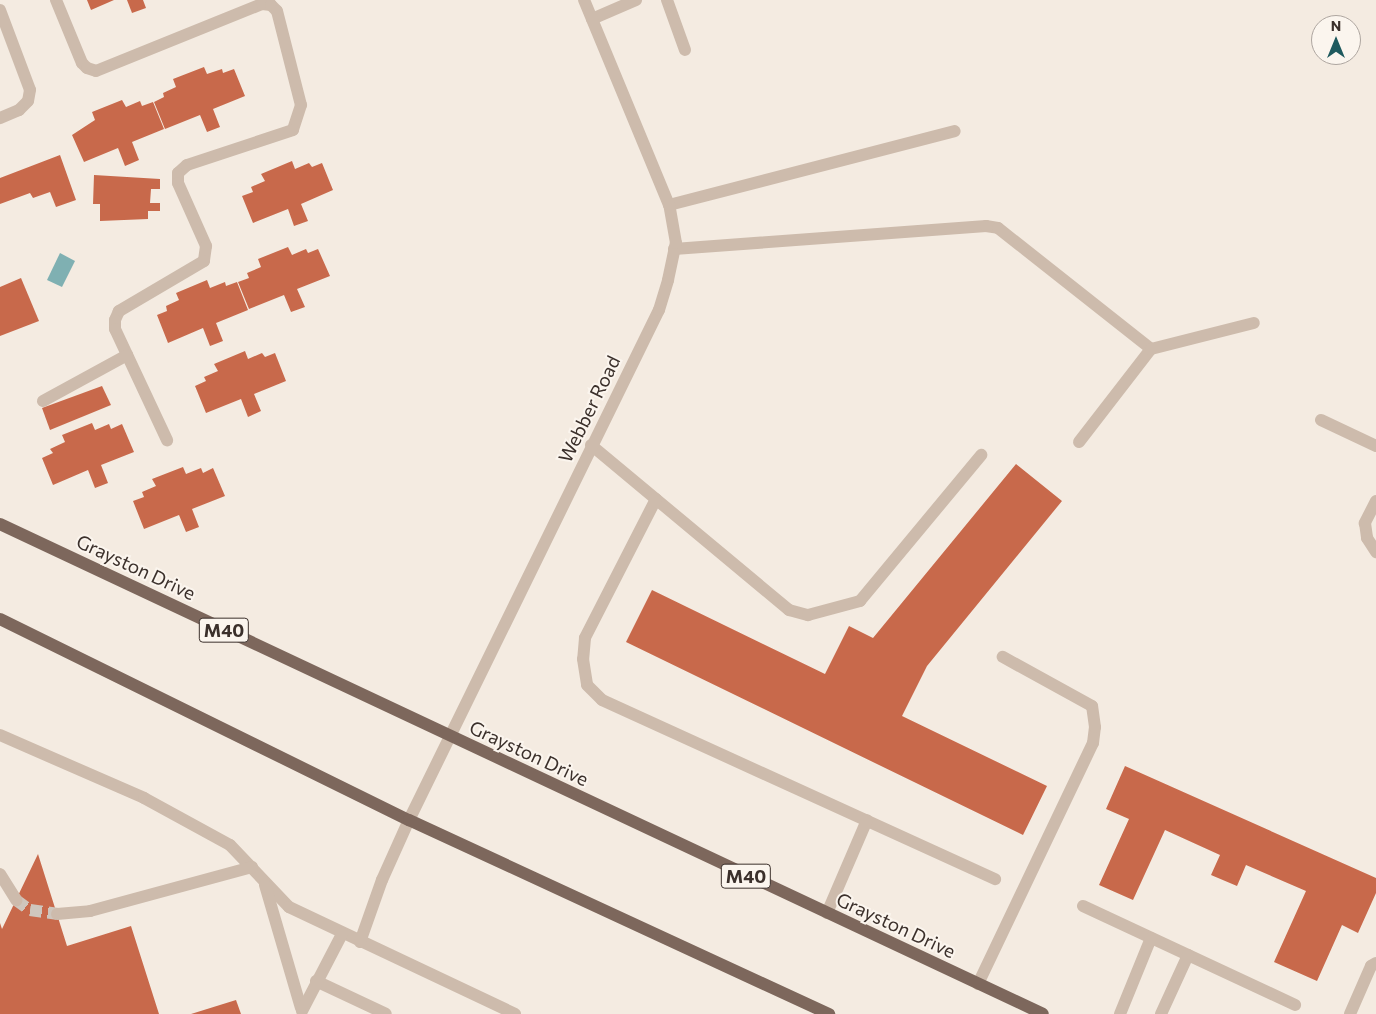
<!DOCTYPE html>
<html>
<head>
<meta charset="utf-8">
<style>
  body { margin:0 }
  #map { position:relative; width:1376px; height:1014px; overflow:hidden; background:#f4ebe1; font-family:Commissioner,sans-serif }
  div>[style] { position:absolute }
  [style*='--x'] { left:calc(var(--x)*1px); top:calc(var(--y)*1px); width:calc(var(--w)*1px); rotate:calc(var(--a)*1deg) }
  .water>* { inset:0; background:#7fb0b2 }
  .building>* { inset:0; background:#c8694b }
  .minor-tunnel>* { height:12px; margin-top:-6px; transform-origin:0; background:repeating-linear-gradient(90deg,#cfc6bd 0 12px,transparent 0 18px) }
  .service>* { height:12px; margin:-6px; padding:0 6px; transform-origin:6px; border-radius:6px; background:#cdbbac }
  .minor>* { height:12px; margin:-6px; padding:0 6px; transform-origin:6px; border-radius:6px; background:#cdbbac }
  .primary>* { height:12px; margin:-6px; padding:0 6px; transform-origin:6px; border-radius:6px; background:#7d675c }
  span { translate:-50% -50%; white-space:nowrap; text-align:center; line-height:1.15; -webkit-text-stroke:4px #fbf5ee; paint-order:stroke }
  .shield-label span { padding:1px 4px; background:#fbf5ee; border:1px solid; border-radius:4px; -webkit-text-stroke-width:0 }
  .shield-label { font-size:18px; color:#3b302b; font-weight:700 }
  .street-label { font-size:19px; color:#3b302b }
  .north { position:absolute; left:1311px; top:15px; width:50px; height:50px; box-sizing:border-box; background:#fbf5ee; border:1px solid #aea6a0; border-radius:50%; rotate:0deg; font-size:14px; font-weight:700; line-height:20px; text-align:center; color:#3b302b }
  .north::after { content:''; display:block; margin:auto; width:18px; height:22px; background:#1f5a5e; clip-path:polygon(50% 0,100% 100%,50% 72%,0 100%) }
</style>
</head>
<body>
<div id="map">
  <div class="water">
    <div style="clip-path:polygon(60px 253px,75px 261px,62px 287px,47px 280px)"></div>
  </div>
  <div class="building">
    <div style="clip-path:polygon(87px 0,114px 0,91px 10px)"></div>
    <div style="clip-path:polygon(127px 0,143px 0,146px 8px,132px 13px)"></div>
    <div style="clip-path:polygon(204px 67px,207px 74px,222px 69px,223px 73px,234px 69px,245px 96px,213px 109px,220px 127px,207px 132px,200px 115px,165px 129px,154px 102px,164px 97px,163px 93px,176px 87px,173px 79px)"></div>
    <div style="clip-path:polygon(122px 100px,126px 107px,140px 101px,142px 106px,153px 102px,164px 129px,132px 142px,139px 160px,125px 166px,118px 148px,84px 162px,72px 135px,95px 120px,92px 112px)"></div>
    <div style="clip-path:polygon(60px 155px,76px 200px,56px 207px,50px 192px,33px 198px,30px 193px,0 204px,0 178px)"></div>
    <div style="clip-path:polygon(292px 161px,295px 169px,309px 163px,312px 167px,322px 163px,333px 190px,301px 204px,308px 221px,294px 226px,288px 209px,253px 223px,242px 196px,253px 192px,251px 187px,265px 181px,261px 174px)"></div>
    <div style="clip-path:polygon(94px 175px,160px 179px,160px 189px,151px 189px,150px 203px,160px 203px,160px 211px,148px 211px,148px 219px,100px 221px,100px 204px,93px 204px)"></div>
    <div style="clip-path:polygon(288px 247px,292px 255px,306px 249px,308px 253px,318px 249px,330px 276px,297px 289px,305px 307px,291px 312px,284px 295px,249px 309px,238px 282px,249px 278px,247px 273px,261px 267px,258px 259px)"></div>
    <div style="clip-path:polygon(21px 278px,39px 321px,0 336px,0 287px)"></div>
    <div style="clip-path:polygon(207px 280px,210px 288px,225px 282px,226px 286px,237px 282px,248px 310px,216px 323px,223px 341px,210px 346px,203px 328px,168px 343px,157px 315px,167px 311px,166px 306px,179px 300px,176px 293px)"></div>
    <div style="clip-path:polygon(245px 351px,248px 359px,262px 353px,265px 357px,275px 353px,286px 381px,254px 394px,261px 411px,248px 417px,241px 399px,206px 413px,195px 386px,206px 381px,204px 377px,218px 371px,214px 364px)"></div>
    <div style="clip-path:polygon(102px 386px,111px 405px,50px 430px,42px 408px)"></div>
    <div style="clip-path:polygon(92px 423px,95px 430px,109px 424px,111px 429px,122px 424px,134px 452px,101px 465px,108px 483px,95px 488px,88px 470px,53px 485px,42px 458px,53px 453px,50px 449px,65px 442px,62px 435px)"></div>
    <div style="clip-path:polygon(1016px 464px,1062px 501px,927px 666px,902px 716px,1047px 786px,1023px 835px,626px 642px,652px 590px,825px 674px,849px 626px,873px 638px)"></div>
    <div style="clip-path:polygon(183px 467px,186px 474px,201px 468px,203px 473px,213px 468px,225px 496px,192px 509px,199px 527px,186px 532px,179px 515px,144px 529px,133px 501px,144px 497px,142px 492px,156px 486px,152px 479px)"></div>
    <div style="clip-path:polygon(1125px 766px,1376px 878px,1376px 893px,1358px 933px,1342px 925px,1317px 981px,1274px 962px,1306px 891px,1246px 865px,1237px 886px,1211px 875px,1220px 855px,1165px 830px,1133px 900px,1099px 885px,1129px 819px,1106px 809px)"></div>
    <div style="clip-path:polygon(38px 854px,67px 946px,131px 926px,159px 1014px,0 1014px,0 923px,2px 929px)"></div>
    <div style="clip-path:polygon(236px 1000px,241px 1014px,191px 1014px)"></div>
  </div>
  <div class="minor-tunnel">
    <div style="--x:16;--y:900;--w:17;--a:36"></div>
    <div style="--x:30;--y:910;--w:27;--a:8"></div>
  </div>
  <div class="service">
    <div style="--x:56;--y:0;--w:68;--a:67.6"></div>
    <div style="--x:82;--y:63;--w:7;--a:45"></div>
    <div style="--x:87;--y:68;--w:9;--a:18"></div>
    <div style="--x:96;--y:71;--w:179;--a:-22"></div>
    <div style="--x:262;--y:4;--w:9;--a:6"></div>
    <div style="--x:271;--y:5;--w:8;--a:45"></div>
    <div style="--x:277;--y:11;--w:97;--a:75.7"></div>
    <div style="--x:301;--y:105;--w:26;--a:108"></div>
    <div style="--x:293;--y:130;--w:112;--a:161.7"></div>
    <div style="--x:187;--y:165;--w:12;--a:138"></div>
    <div style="--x:178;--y:173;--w:10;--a:90"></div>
    <div style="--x:178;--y:183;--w:69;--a:66"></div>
    <div style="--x:206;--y:246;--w:15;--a:98"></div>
    <div style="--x:204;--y:261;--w:99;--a:149.5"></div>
    <div style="--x:119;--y:311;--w:10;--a:114"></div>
    <div style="--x:115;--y:320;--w:9;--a:90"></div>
    <div style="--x:115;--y:329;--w:123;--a:64.9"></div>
    <div style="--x:667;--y:0;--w:53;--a:70.2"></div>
    <div style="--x:0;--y:10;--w:85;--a:69.4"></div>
    <div style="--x:30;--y:90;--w:11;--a:100"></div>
    <div style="--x:28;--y:101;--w:13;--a:135"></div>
    <div style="--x:19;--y:110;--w:21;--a:157"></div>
    <div style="--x:592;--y:19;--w:48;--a:-23.4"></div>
    <div style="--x:669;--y:205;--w:295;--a:-14.5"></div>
    <div style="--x:674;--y:249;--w:313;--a:-4.2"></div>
    <div style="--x:986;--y:226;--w:12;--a:9"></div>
    <div style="--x:998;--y:228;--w:195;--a:38.3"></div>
    <div style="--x:43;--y:401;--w:96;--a:-28.7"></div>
    <div style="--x:1321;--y:420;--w:61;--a:25.3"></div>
    <div style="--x:1079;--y:442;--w:118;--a:-52.3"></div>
    <div style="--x:1151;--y:349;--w:106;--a:-14.2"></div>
    <div style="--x:591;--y:445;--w:258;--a:39.8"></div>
    <div style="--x:789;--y:610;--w:20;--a:15"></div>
    <div style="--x:808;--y:615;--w:54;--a:-15.1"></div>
    <div style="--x:860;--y:601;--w:190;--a:-50.3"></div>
    <div style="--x:656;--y:499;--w:156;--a:117.1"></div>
    <div style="--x:585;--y:638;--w:21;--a:95"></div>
    <div style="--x:583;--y:659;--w:26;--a:81"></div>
    <div style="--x:587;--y:685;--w:21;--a:45"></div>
    <div style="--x:602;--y:700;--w:432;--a:24.5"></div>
    <div style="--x:1376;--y:501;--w:25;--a:117"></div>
    <div style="--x:1365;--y:523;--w:15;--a:82"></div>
    <div style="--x:1367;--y:538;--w:17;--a:57"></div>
    <div style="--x:0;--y:735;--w:157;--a:23.6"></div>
    <div style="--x:144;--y:798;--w:98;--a:28.7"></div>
    <div style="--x:230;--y:845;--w:86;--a:46.4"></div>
    <div style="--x:289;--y:907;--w:250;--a:25.3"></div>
    <div style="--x:265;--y:885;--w:128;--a:73.7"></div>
    <div style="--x:1083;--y:906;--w:234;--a:25"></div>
    <div style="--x:827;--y:913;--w:101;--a:-66.7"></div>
    <div style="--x:360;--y:942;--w:66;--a:-70.5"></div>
    <div style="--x:382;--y:880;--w:66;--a:-65.8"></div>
    <div style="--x:316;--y:981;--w:77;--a:25.2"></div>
    <div style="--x:978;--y:984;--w:267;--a:-64.5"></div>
    <div style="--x:1093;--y:743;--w:16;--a:-83"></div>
    <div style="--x:1095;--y:727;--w:21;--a:-98"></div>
    <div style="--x:1092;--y:706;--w:102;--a:-151.2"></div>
    <div style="--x:302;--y:1011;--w:87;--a:-62.5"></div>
    <div style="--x:1120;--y:1014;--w:82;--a:-67.8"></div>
    <div style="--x:1161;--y:1014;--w:65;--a:-65.4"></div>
    <div style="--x:1350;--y:1014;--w:52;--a:-66.4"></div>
    <div style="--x:1371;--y:966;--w:6;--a:-31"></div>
  </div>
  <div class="minor">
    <div style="--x:409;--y:820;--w:568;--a:-63.89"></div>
    <div style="--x:659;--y:310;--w:31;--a:-73"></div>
    <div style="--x:668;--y:280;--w:38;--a:-78"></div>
    <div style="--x:676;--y:243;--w:39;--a:-100"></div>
    <div style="--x:669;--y:205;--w:222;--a:-112.5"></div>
    <div style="--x:0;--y:874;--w:31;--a:58"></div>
    <div style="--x:57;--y:914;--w:33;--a:-5"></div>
    <div style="--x:90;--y:911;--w:168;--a:-15.2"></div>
  </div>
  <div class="primary">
    <div style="--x:0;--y:524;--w:1152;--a:25.16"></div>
    <div style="--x:0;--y:619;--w:456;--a:26.2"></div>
    <div style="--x:409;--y:820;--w:463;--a:24.8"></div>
  </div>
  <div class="shield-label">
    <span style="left:224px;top:630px">M40</span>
    <span style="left:746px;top:876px">M40</span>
  </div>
  <div class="street-label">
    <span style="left:589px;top:409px;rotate:-64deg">Webber Road</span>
    <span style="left:136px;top:567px;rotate:25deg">Grayston Drive</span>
    <span style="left:529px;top:753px;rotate:25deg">Grayston Drive</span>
    <span style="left:896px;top:925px;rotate:25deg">Grayston Drive</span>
  </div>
  <div class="north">N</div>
</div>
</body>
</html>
